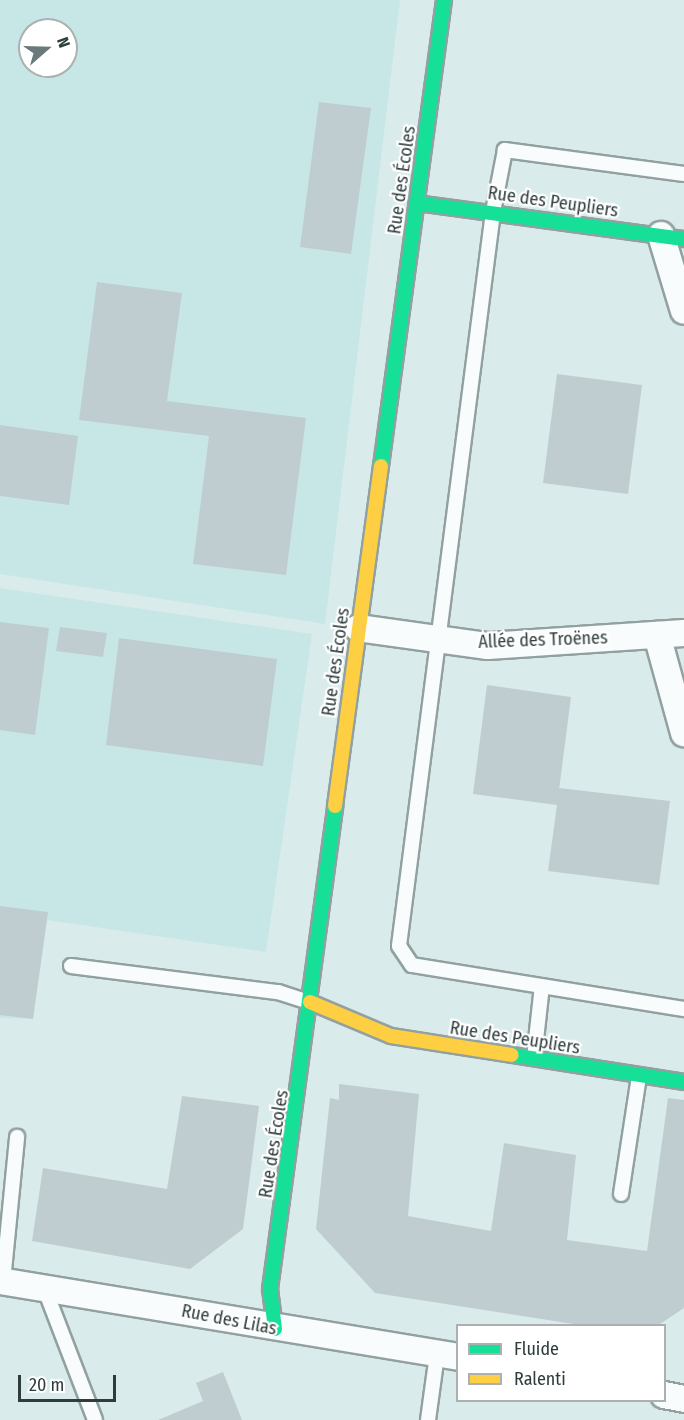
<!DOCTYPE html>
<html>
<head>
<meta charset="utf-8">
<style>
  body { margin:0 }
  #map { position:relative; width:684px; height:1420px; overflow:hidden; background:#d9ebeb; font-family:"Fira Sans Condensed",sans-serif }
  div>[style] { position:absolute }
  [style*='--x'] { left:calc(var(--x)*1px); top:calc(var(--y)*1px); width:calc(var(--w)*1px); rotate:calc(var(--a)*1deg) }
  .built>* { inset:0; background:#c7e7e7 }
  .building>* { inset:0; background:#c0cdd0 }
  .roads { filter:drop-shadow(2px 0 #92a0a0) drop-shadow(-2px 0 #92a0a0) drop-shadow(0 2px #92a0a0) drop-shadow(0 -2px #92a0a0) }
  .lane>* { height:14px; margin:-7px; padding:0 7px; transform-origin:7px; border-radius:7px; background:#f9fcfc }
  .street>* { height:26px; margin:-13px; padding:0 13px; transform-origin:13px; border-radius:13px; background:#f9fcfc }
  .fast>* { height:14px; margin:-7px; padding:0 7px; transform-origin:7px; border-radius:7px; background:#16e098 }
  .slow>* { height:14px; margin:-7px; padding:0 7px; transform-origin:7px; border-radius:7px; background:#ffcf43 }
  span { translate:-50% -50%; white-space:nowrap; text-align:center; line-height:1.15; -webkit-text-stroke:4.5px #fff; paint-order:stroke }
  .street-label { font-size:18px; color:#2e3c3c }
  .legend { position:absolute; left:456px; top:1324px; width:210px; height:78px; box-sizing:border-box; background:#fff; border:2px solid #abb1b1; margin:0; padding:8px 10px; list-style:none; font-size:18px; color:#2e3c3c }
  .legend li { display:flex; align-items:center; gap:12px; height:30px }
  .legend b { width:30px; border:2px solid #abb1b1 }
  .north { position:absolute; left:18px; top:18px; width:60px; height:60px; box-sizing:border-box; background:#fff; border:2px solid #abb1b1; border-radius:50%; rotate:70deg; font-size:16px; font-weight:700; line-height:24px; text-align:center; color:#2e3c3c }
  .north::after { content:''; display:block; margin:auto; width:21px; height:27px; background:#6a7979; clip-path:polygon(50% 0,100% 100%,50% 72%,0 100%) }
  .scale { position:absolute; left:18px; top:1375px; width:98px; height:27px; box-sizing:border-box; border:3px solid #2e3c3c; border-top:0; padding-left:8px; font-size:18px; line-height:21px; white-space:nowrap; color:#2e3c3c; -webkit-text-stroke:4px #fff; paint-order:stroke }
</style>
</head>
<body>
<div id="map">
  <div class="built">
    <div style="clip-path:polygon(evenodd,0 0,400px 0,325px 624px,0 574px,0 0,30px 30px,66px 30px,66px 66px,30px 66px,30px 30px)"></div>
    <div style="clip-path:polygon(0 588px,312px 634px,266px 952px,47px 920px,33px 1019px,0 1018px)"></div>
  </div>
  <div class="building">
    <div style="clip-path:polygon(319px 102px,371px 108px,351px 254px,300px 247px)"></div>
    <div style="clip-path:polygon(97px 282px,182px 293px,167px 401px,306px 418px,286px 575px,193px 564px,209px 436px,79px 420px)"></div>
    <div style="clip-path:polygon(557px 374px,642px 385px,628px 494px,543px 483px)"></div>
    <div style="clip-path:polygon(0 425px,78px 436px,69px 505px,0 496px)"></div>
    <div style="clip-path:polygon(0 622px,49px 628px,35px 735px,0 730px)"></div>
    <div style="clip-path:polygon(60px 627px,107px 633px,103px 657px,56px 651px)"></div>
    <div style="clip-path:polygon(119px 638px,277px 659px,263px 766px,106px 745px)"></div>
    <div style="clip-path:polygon(487px 685px,571px 697px,558px 798px,559px 788px,670px 801px,659px 885px,548px 871px,557px 805px,473px 794px)"></div>
    <div style="clip-path:polygon(0 906px,48px 912px,33px 1019px,0 1015px)"></div>
    <div style="clip-path:polygon(339px 1084px,419px 1094px,408px 1216px,491px 1231px,504px 1143px,576px 1155px,567px 1240px,647px 1251px,668px 1098px,684px 1100px,684px 1308px,657px 1326px,586px 1326px,375px 1293px,316px 1229px,330px 1098px,339px 1100px)"></div>
    <div style="clip-path:polygon(182px 1096px,259px 1106px,243px 1229px,190px 1269px,32px 1241px,43px 1168px,167px 1189px)"></div>
    <div style="clip-path:polygon(223px 1372px,242px 1420px,158px 1420px,203px 1401px,196px 1383px)"></div>
  </div>
  <div class="roads">
    <div class="lane">
      <div style="--x:684;--y:174;--w:181;--a:-172.4"></div>
      <div style="--x:505;--y:150;--w:63;--a:101"></div>
      <div style="--x:493;--y:212;--w:740;--a:97.3"></div>
      <div style="--x:399;--y:946;--w:23;--a:56"></div>
      <div style="--x:412;--y:965;--w:276;--a:9.2"></div>
      <div style="--x:71;--y:966;--w:209;--a:7.2"></div>
      <div style="--x:278;--y:992;--w:32;--a:18"></div>
      <div style="--x:534;--y:1058;--w:72;--a:-83.7"></div>
      <div style="--x:621;--y:1194;--w:119;--a:-81.3"></div>
      <div style="--x:3;--y:1281;--w:145;--a:-84.4"></div>
      <div style="--x:44;--y:1287;--w:142;--a:69"></div>
      <div style="--x:428;--y:1420;--w:67;--a:-82.2"></div>
    </div>
    <div class="street">
      <div style="--x:661;--y:235;--w:79;--a:73.2"></div>
      <div style="--x:358;--y:628;--w:131;--a:7.9"></div>
      <div style="--x:488;--y:646;--w:196;--a:-3.8"></div>
      <div style="--x:657;--y:635;--w:102;--a:74.6"></div>
      <div style="--x:0;--y:1281;--w:464;--a:9.4"></div>
      <div style="--x:664;--y:1395;--w:20;--a:11"></div>
    </div>
    <div class="fast">
      <div style="--x:417;--y:203;--w:269;--a:7.7"></div>
      <div style="--x:381;--y:466;--w:470;--a:-82.3"></div>
      <div style="--x:512;--y:1055;--w:174;--a:8.9"></div>
      <div style="--x:275;--y:1329;--w:40;--a:-97.1"></div>
      <div style="--x:270;--y:1289;--w:487;--a:-82.3"></div>
    </div>
    <div class="slow">
      <div style="--x:335;--y:806;--w:343;--a:-82.3"></div>
      <div style="--x:310;--y:1002;--w:88;--a:22.8"></div>
      <div style="--x:391;--y:1036;--w:122;--a:8.9"></div>
    </div>
  </div>
  <div class="street-label">
    <span style="left:402px;top:180px;rotate:-82deg">Rue des Écoles</span>
    <span style="left:553px;top:202px;rotate:8deg">Rue des Peupliers</span>
    <span style="left:543px;top:640px;rotate:-2deg">Allée des Troënes</span>
    <span style="left:336px;top:662px;rotate:-82deg">Rue des Écoles</span>
    <span style="left:515px;top:1038px;rotate:9deg">Rue des Peupliers</span>
    <span style="left:274px;top:1144px;rotate:-81deg">Rue des Écoles</span>
    <span style="left:229px;top:1320px;rotate:11deg">Rue des Lilas</span>
  </div>
  <ul class="legend">
  <li><b style="height:8px;background:#16e098"></b>Fluide</li>
  <li><b style="height:8px;background:#ffcf43"></b>Ralenti</li>
  </ul>
  <div class="north">N</div>
  <div class="scale">20 m</div>
</div>
</body>
</html>
